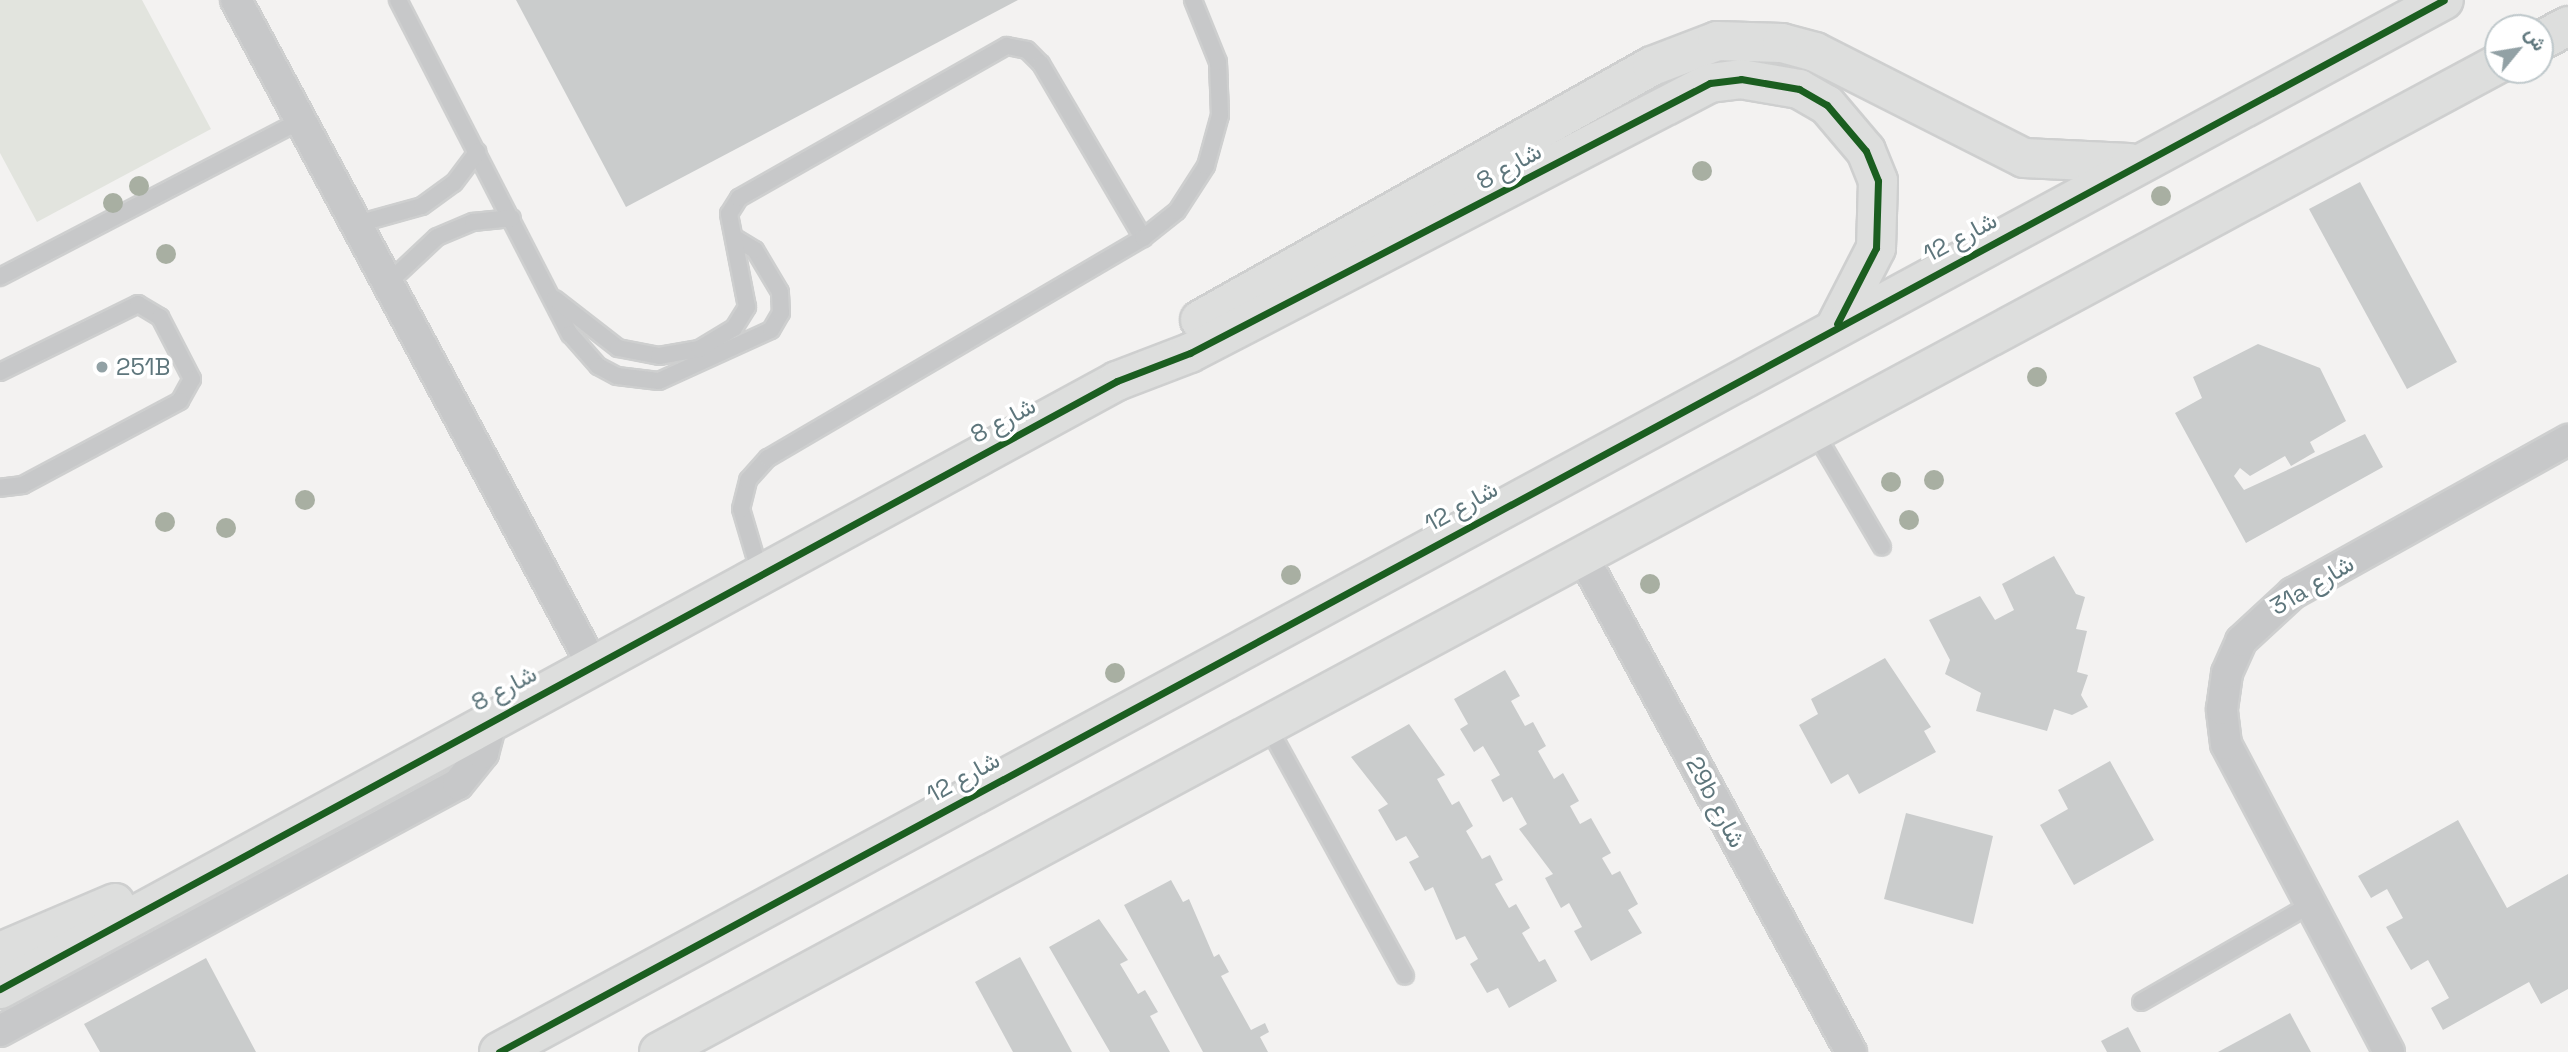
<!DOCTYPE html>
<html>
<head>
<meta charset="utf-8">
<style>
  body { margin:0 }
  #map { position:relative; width:2568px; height:1052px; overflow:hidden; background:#f3f2f1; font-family:"Space Grotesk",Vazirmatn,sans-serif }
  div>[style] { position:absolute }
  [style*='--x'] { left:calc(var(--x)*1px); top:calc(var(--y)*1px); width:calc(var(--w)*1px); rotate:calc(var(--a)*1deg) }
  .green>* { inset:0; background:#e2e4de }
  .building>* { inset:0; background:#cacccc }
  .roads { filter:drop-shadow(2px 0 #cecfcf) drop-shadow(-2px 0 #cecfcf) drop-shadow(0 2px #cecfcf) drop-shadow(0 -2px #cecfcf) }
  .lane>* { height:16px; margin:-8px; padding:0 8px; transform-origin:8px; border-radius:8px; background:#c7c8c9 }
  .street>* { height:30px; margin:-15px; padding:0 15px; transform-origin:15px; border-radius:15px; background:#c7c8c9 }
  .secondary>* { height:38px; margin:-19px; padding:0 19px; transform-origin:19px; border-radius:19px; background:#dddedd }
  .cycleway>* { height:7px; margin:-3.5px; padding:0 3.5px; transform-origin:3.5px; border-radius:3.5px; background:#1b5e20 }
  .trees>* { width:20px; height:20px; margin:-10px; border-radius:50%; background:#a8afa2 }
  .dots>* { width:19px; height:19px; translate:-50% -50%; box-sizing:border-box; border:4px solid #fff; border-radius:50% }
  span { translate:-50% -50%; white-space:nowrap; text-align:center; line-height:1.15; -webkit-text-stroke:7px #fff; paint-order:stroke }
  .street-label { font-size:24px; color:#5e767c }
  .poi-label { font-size:24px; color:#5e767c }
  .left { translate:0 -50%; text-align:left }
  .north { position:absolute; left:2484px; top:14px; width:70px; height:70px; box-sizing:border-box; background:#fff; border:2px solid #bfc8cb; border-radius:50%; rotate:60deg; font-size:19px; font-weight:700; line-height:28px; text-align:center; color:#5e767c }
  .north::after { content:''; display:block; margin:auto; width:24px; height:32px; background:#92a1a5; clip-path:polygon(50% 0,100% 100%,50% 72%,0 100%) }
</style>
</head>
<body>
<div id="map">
  <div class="green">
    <div style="clip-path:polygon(0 0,142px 0,211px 129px,37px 222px,0 153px)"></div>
  </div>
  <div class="building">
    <div style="clip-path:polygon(516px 0,1018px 0,626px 207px)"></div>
    <div style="clip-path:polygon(2360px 182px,2457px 362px,2407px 389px,2309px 209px)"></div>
    <div style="clip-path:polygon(2258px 344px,2320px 368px,2346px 421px,2310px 442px,2315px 452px,2291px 466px,2285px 456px,2250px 476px,2240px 468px,2234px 476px,2244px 490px,2365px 434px,2383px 467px,2246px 543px,2175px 413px,2202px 398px,2193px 377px)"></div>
    <div style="clip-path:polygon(2054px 556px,2076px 594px,2085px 597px,2076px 629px,2087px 631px,2077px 672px,2088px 675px,2081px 695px,2088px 707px,2072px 715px,2054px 709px,2047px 731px,1976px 711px,1981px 693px,1945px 674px,1950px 660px,1929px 620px,1980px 596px,1995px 620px,2014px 610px,2002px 584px)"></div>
    <div style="clip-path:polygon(1885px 658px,1931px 727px,1924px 731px,1936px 752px,1859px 794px,1848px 774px,1831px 784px,1799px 725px,1818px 714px,1811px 699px)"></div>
    <div style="clip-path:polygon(1505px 670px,1520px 696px,1511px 701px,1525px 726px,1533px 722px,1546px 746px,1538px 751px,1554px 779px,1563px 773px,1579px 801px,1570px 806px,1580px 824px,1591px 818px,1611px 853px,1602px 858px,1612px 875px,1620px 871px,1638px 904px,1628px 910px,1642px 933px,1591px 961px,1574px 931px,1582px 927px,1569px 903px,1561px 908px,1545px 878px,1553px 874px,1519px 829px,1527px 824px,1512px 797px,1503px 802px,1491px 780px,1500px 775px,1483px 746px,1474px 752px,1460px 729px,1468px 724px,1454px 699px)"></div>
    <div style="clip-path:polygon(1409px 724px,1445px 775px,1437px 779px,1452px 805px,1459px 801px,1473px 826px,1466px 831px,1482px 859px,1490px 855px,1503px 880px,1495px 884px,1509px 908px,1516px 904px,1530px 928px,1522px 933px,1539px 962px,1545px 959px,1557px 981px,1509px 1008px,1498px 988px,1487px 993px,1470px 964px,1478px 959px,1465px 936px,1456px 940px,1433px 887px,1425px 891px,1409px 862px,1419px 857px,1406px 836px,1396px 841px,1378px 810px,1388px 804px,1351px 757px)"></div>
    <div style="clip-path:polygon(2110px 761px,2154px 840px,2074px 885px,2040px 825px,2068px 809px,2058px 790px)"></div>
    <div style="clip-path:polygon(1906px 813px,1993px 836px,1973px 924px,1884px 899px)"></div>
    <div style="clip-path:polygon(2458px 820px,2507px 908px,2568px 874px,2568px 989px,2541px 1004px,2529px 982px,2443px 1030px,2431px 1008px,2449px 998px,2428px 960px,2411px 970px,2386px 927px,2403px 918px,2387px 889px,2371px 898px,2358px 876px)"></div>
    <div style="clip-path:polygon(1171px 880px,1183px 902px,1189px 899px,1214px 957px,1219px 954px,1229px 972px,1221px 976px,1251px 1030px,1265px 1023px,1269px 1032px,1260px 1037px,1268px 1052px,1203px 1052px,1124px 905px)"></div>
    <div style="clip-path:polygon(1099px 919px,1128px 960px,1120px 964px,1138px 994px,1145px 990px,1158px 1012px,1150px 1016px,1170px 1052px,1110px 1052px,1049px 947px)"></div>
    <div style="clip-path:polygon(1020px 957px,1072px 1052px,1013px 1052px,975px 982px)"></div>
    <div style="clip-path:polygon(206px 958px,256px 1052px,100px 1052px,84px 1024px)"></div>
    <div style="clip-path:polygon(2290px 1013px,2311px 1052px,2218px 1052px)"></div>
    <div style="clip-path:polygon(2128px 1027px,2141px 1052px,2107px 1052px,2101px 1041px)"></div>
  </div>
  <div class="roads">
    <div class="lane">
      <div style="--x:398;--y:0;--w:376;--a:62.8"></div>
      <div style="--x:570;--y:334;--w:43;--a:48.8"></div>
      <div style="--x:598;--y:366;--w:21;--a:28"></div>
      <div style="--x:617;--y:376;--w:42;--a:6.8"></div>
      <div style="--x:659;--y:381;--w:123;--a:-24.5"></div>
      <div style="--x:771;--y:330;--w:20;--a:-60"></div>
      <div style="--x:781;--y:313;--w:21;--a:-93"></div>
      <div style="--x:780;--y:292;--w:49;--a:-120.8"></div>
      <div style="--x:755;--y:250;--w:23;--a:-149"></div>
      <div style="--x:357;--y:224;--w:67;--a:-15.5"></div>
      <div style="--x:422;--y:206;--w:39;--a:-36"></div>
      <div style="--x:454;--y:183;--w:39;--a:-53"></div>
      <div style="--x:0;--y:277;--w:339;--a:-27.5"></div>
      <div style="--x:388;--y:283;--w:67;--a:-43.2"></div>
      <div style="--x:437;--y:237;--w:39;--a:-23"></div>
      <div style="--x:473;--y:222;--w:39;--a:-6"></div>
      <div style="--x:555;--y:299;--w:80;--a:37.9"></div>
      <div style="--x:618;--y:348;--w:42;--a:11"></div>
      <div style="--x:659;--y:356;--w:41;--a:-9.9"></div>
      <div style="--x:699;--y:349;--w:41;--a:-31"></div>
      <div style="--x:734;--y:328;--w:25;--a:-58"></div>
      <div style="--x:747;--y:307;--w:95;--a:-101"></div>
      <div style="--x:729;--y:214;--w:19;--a:-58"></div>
      <div style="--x:739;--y:198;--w:308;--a:-29.6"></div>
      <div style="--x:1007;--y:46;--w:20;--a:11"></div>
      <div style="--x:1027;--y:50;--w:20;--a:45"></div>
      <div style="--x:1041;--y:64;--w:202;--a:59.6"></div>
      <div style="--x:0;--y:372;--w:154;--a:-26.2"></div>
      <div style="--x:138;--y:304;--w:26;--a:31"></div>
      <div style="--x:160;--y:317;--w:70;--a:62.7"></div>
      <div style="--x:192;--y:379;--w:25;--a:119"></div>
      <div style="--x:180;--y:401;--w:178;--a:151.9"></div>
      <div style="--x:23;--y:485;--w:23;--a:173"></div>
      <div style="--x:1814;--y:431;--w:134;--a:59.6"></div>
      <div style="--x:760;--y:573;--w:67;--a:-106.5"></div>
      <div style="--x:741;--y:509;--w:30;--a:-76"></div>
      <div style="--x:748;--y:480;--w:30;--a:-48"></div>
      <div style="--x:768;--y:458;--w:435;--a:-30.4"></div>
      <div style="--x:1143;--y:238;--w:43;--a:-38.5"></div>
      <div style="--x:1177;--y:211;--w:54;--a:-57.2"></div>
      <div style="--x:1206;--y:166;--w:53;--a:-74.6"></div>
      <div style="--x:1220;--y:115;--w:53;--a:-92.2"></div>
      <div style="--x:1218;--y:62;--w:67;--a:-112"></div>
      <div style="--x:1267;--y:725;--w:286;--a:61.2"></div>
      <div style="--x:2141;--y:1002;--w:195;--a:-29.9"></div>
    </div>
    <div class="street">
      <div style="--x:236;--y:0;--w:753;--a:61.8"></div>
      <div style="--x:1581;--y:553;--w:567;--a:61.58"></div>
      <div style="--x:0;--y:1031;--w:520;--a:-28.34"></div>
      <div style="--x:458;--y:784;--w:40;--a:-51"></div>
      <div style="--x:483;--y:753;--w:39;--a:-75"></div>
      <div style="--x:2389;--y:1052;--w:348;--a:-117.9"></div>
      <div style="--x:2226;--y:744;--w:35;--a:-97"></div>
      <div style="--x:2222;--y:709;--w:36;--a:-82"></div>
      <div style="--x:2227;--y:673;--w:35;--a:-66"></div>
      <div style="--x:2241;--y:641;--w:71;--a:-42.7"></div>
      <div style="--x:2293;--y:593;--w:315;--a:-29.1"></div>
    </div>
    <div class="secondary">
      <div style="--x:2540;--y:41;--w:32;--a:-28"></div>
      <div style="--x:1200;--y:320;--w:518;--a:-29.33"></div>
      <div style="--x:1652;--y:66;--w:70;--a:-21"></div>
      <div style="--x:1717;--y:41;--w:65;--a:1.8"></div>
      <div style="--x:1782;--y:43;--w:34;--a:15"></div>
      <div style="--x:1815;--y:52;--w:234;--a:26.9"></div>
      <div style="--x:2024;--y:158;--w:105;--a:2.7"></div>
      <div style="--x:0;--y:952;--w:125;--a:-23.1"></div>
      <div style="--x:0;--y:989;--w:1272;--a:-28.56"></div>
      <div style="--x:1117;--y:381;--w:78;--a:-21"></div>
      <div style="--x:1190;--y:353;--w:586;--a:-27.44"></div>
      <div style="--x:1710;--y:83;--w:31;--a:-7"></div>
      <div style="--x:1741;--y:79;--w:59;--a:9.8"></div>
      <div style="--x:1799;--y:89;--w:32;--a:30"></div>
      <div style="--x:1827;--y:105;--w:60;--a:49.7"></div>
      <div style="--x:1866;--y:151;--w:32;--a:68"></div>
      <div style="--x:1878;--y:181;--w:67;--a:91.7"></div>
      <div style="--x:1876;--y:248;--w:85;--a:117.2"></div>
      <div style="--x:499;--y:1052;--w:2211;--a:-28.41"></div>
      <div style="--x:659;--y:1052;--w:2088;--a:-28.25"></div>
    </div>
  </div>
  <div class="cycleway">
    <div style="--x:0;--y:989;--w:1272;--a:-28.56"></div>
    <div style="--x:1117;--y:381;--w:78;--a:-21"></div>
    <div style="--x:1190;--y:353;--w:586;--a:-27.44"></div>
    <div style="--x:1710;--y:83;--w:31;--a:-7"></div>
    <div style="--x:1741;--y:79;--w:59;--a:9.8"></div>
    <div style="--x:1799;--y:89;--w:32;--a:30"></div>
    <div style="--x:1827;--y:105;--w:60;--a:49.7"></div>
    <div style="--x:1866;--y:151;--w:32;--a:68"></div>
    <div style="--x:1878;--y:181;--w:67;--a:91.7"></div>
    <div style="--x:1876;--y:248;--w:85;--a:117.2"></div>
    <div style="--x:499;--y:1052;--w:2211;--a:-28.41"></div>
  </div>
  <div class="trees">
    <div style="left:1702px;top:171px"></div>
    <div style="left:139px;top:186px"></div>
    <div style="left:2161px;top:196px"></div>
    <div style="left:113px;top:203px"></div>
    <div style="left:166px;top:254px"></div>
    <div style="left:2037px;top:377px"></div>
    <div style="left:1934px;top:480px"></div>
    <div style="left:1891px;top:482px"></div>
    <div style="left:305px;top:500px"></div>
    <div style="left:1909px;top:520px"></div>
    <div style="left:165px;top:522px"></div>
    <div style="left:226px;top:528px"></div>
    <div style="left:1291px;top:575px"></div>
    <div style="left:1650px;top:584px"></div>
    <div style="left:1115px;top:673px"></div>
  </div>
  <div class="dots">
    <div style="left:102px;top:367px;background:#92a1a5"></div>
  </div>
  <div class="street-label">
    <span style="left:1509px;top:166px;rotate:-29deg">شارع 8</span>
    <span style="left:1960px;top:237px;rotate:-28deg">شارع 12</span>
    <span style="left:1003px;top:420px;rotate:-28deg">شارع 8</span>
    <span style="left:1461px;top:506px;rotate:-29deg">شارع 12</span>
    <span style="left:2312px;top:585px;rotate:-31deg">31a شارع</span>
    <span style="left:504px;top:688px;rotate:-28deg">شارع 8</span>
    <span style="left:963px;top:777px;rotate:-29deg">شارع 12</span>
    <span style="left:1716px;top:802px;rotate:62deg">29b شارع</span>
  </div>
  <div class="poi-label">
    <span class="left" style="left:116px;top:367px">251B</span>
  </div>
  <div class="north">ش</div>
</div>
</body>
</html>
